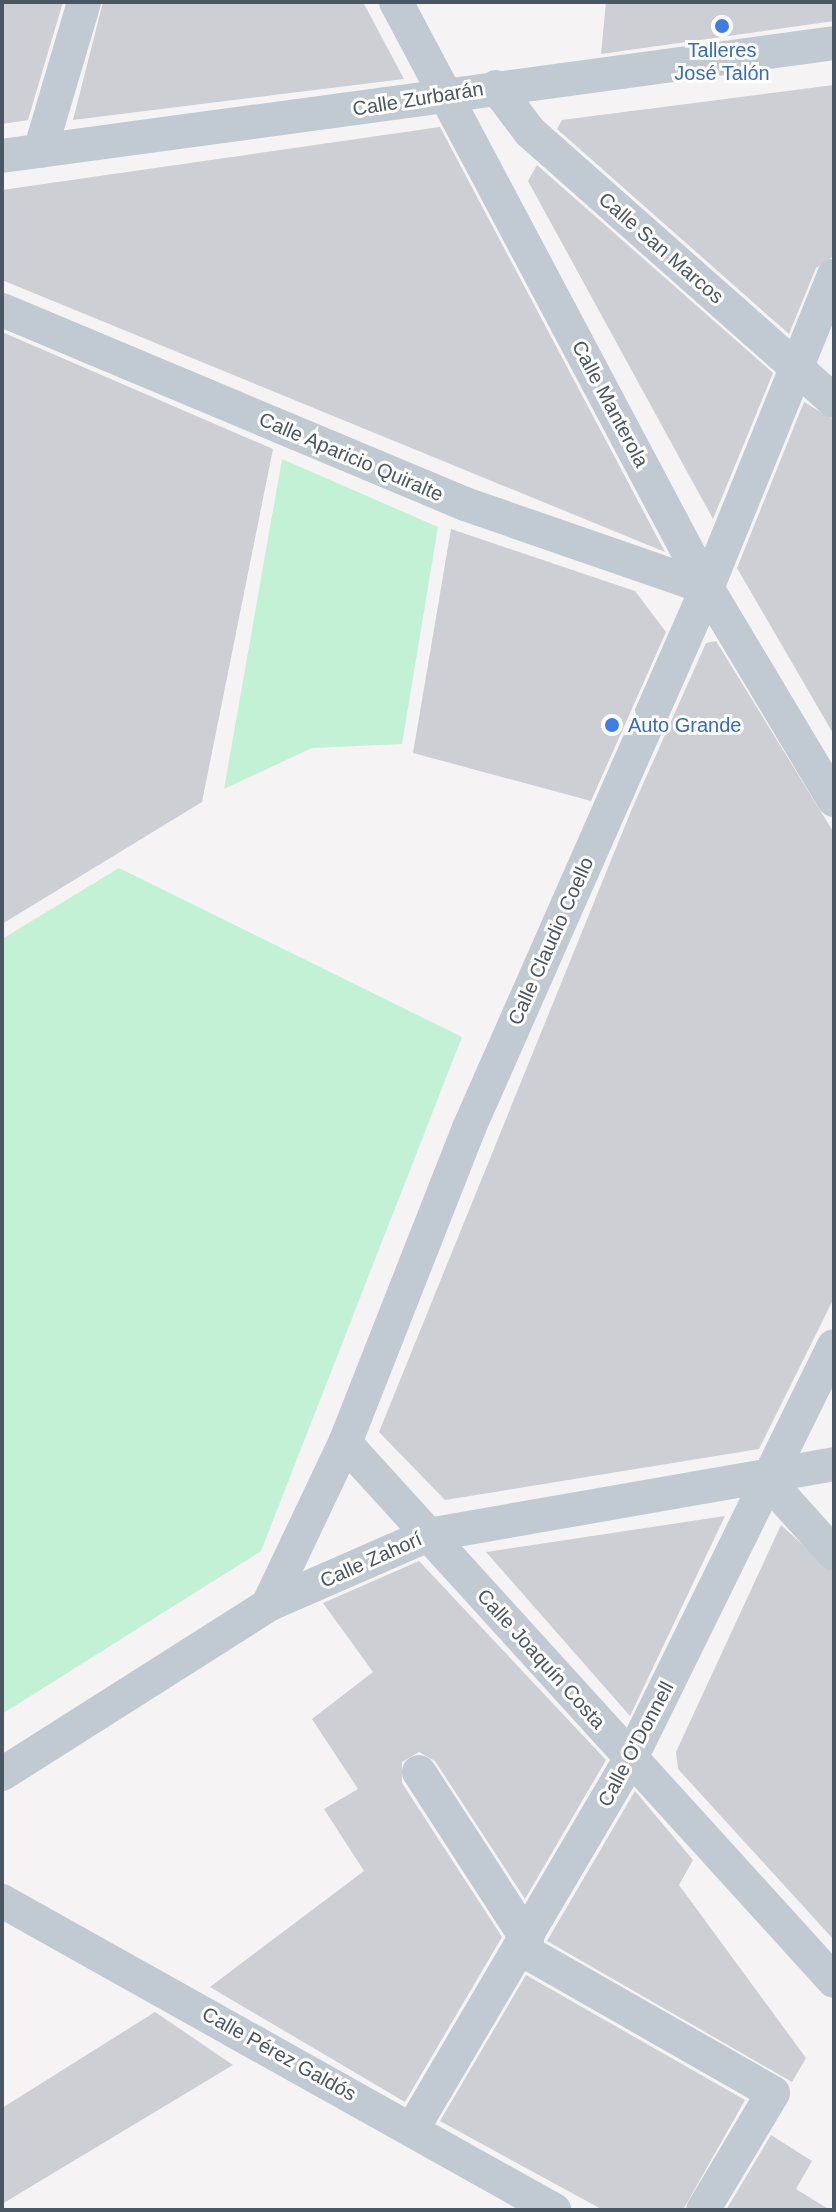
<!DOCTYPE html>
<html>
<head>
<meta charset="utf-8">
<style>
  body { margin:0 }
  #map { position:relative; width:836px; height:2212px; overflow:hidden; background:#f5f3f3; font-family:Arial,sans-serif }
  div>[style] { position:absolute }
  [style*='--x'] { left:calc(var(--x)*1px); top:calc(var(--y)*1px); width:calc(var(--w)*1px); rotate:calc(var(--a)*1deg) }
  .green>* { inset:0; background:#c3f1d5 }
  .building>* { inset:0; background:#cdcfd5 }
  .minor>* { height:34px; margin:-17px; padding:0 17px; transform-origin:17px; border-radius:17px; background:#c1cad2 }
  .dots>* { width:22px; height:22px; translate:-50% -50%; box-sizing:border-box; border:4px solid #fff; border-radius:50% }
  span { translate:-50% -50%; white-space:nowrap; text-align:center; line-height:1.15; -webkit-text-stroke:6px #fff; paint-order:stroke }
  .shop-label { font-size:20px; color:#366cbe }
  .left { translate:0 -50%; text-align:left }
  .street-label { font-size:20px; color:#4a5661 }
  .frame { position:absolute; inset:0; border:4px solid #4a5661; pointer-events:none }
</style>
</head>
<body>
<div id="map">
  <div class="green">
    <div style="clip-path:polygon(282px 459px,438px 527px,402px 744px,312px 748px,224px 789px)"></div>
    <div style="clip-path:polygon(119px 868px,462px 1037px,261px 1551px,2px 1714px,2px 939px)"></div>
  </div>
  <div class="building">
    <div style="clip-path:polygon(2px 2px,63px 2px,28px 120px,2px 124px)"></div>
    <div style="clip-path:polygon(103px 2px,363px 2px,404px 79px,73px 120px)"></div>
    <div style="clip-path:polygon(606px 2px,834px 2px,834px 21px,601px 54px)"></div>
    <div style="clip-path:polygon(834px 85px,834px 256px,816px 268px,789px 334px,557px 129px,562px 120px)"></div>
    <div style="clip-path:polygon(440px 127px,665px 552px,2px 280px,2px 190px)"></div>
    <div style="clip-path:polygon(537px 165px,773px 373px,713px 519px,528px 181px)"></div>
    <div style="clip-path:polygon(2px 332px,273px 449px,202px 802px,2px 924px)"></div>
    <div style="clip-path:polygon(804px 402px,834px 420px,834px 735px,737px 568px)"></div>
    <div style="clip-path:polygon(451px 529px,635px 591px,666px 632px,591px 801px,413px 753px)"></div>
    <div style="clip-path:polygon(716px 641px,834px 833px,834px 1298px,759px 1449px,445px 1500px,379px 1432px,631px 811px,706px 643px)"></div>
    <div style="clip-path:polygon(725px 1516px,630px 1716px,486px 1552px)"></div>
    <div style="clip-path:polygon(781px 1525px,834px 1573px,834px 1940px,678px 1769px,676px 1752px)"></div>
    <div style="clip-path:polygon(419px 1561px,606px 1760px,525px 1899px,435px 1761px,419px 1752px,402px 1762px,402px 1783px,502px 1937px,405px 2102px,210px 1987px,364px 1871px,324px 1809px,358px 1789px,312px 1719px,373px 1672px,323px 1603px)"></div>
    <div style="clip-path:polygon(635px 1791px,693px 1860px,679px 1885px,806px 2058px,792px 2082px,547px 1941px)"></div>
    <div style="clip-path:polygon(526px 1975px,745px 2100px,683px 2210px,603px 2210px,440px 2121px)"></div>
    <div style="clip-path:polygon(155px 2012px,233px 2065px,2px 2204px,2px 2108px)"></div>
    <div style="clip-path:polygon(771px 2135px,812px 2161px,796px 2189px,830px 2210px,726px 2210px)"></div>
  </div>
  <div class="minor">
    <div style="--x:396;--y:2;--w:663;--a:62.04"></div>
    <div style="--x:707;--y:588;--w:247;--a:59.1"></div>
    <div style="--x:496;--y:87;--w:56;--a:52.9"></div>
    <div style="--x:530;--y:132;--w:406;--a:41.5"></div>
    <div style="--x:40;--y:151;--w:155;--a:-73.5"></div>
    <div style="--x:2;--y:156;--w:840;--a:-7.73"></div>
    <div style="--x:2;--y:310;--w:502;--a:22.73"></div>
    <div style="--x:465;--y:504;--w:256;--a:19.1"></div>
    <div style="--x:345;--y:1443;--w:727;--a:47.73"></div>
    <div style="--x:768;--y:1481;--w:98;--a:47.9"></div>
    <div style="--x:268;--y:1605;--w:179;--a:-64.6"></div>
    <div style="--x:345;--y:1443;--w:339;--a:-68.5"></div>
    <div style="--x:469;--y:1128;--w:590;--a:-66.21"></div>
    <div style="--x:707;--y:588;--w:337;--a:-67.9"></div>
    <div style="--x:419;--y:1772;--w:199;--a:57.1"></div>
    <div style="--x:2;--y:1774;--w:315;--a:-32.4"></div>
    <div style="--x:268;--y:1605;--w:175;--a:-23.6"></div>
    <div style="--x:428;--y:1535;--w:412;--a:-9.9"></div>
    <div style="--x:2;--y:1901;--w:633;--a:29.24"></div>
    <div style="--x:521;--y:1949;--w:290;--a:29.7"></div>
    <div style="--x:773;--y:2093;--w:136;--a:120.9"></div>
    <div style="--x:413;--y:2128;--w:429;--a:-59.5"></div>
    <div style="--x:631;--y:1758;--w:459;--a:-63.8"></div>
  </div>
  <div class="dots">
    <div style="left:722px;top:26px;background:#3f7fe0"></div>
    <div style="left:612px;top:725px;background:#3f7fe0"></div>
  </div>
  <div class="shop-label">
    <span style="left:722px;top:62px">Talleres<br>José Talón</span>
    <span class="left" style="left:628px;top:725px">Auto Grande</span>
  </div>
  <div class="street-label">
    <span style="left:418px;top:99px;rotate:-9deg">Calle Zurbarán</span>
    <span style="left:661px;top:248px;rotate:41deg">Calle San Marcos</span>
    <span style="left:610px;top:404px;rotate:62deg">Calle Manterola</span>
    <span style="left:351px;top:457px;rotate:23deg">Calle Aparicio Quiralte</span>
    <span style="left:551px;top:941px;rotate:-66deg">Calle Claudio Coello</span>
    <span style="left:371px;top:1560px;rotate:-24deg">Calle Zahorí</span>
    <span style="left:541px;top:1659px;rotate:48deg">Calle Joaquín Costa</span>
    <span style="left:636px;top:1744px;rotate:-62deg">Calle O'Donnell</span>
    <span style="left:279px;top:2054px;rotate:29deg">Calle Pérez Galdós</span>
  </div>
  <div class="frame"></div>
</div>
</body>
</html>
